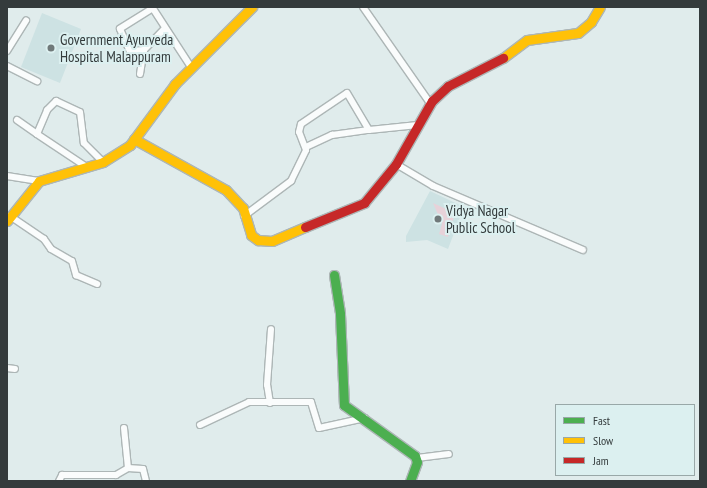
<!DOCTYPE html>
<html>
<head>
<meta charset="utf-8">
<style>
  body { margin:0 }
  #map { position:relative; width:707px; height:488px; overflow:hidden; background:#e0ecec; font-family:"PT Sans Narrow",sans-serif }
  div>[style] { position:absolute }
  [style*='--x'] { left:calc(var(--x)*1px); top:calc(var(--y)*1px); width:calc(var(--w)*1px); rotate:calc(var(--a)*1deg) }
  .built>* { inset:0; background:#cde2e3 }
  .green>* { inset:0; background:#e7d2d9 }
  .roads { filter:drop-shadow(1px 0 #adb6b6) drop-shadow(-1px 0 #adb6b6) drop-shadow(0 1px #adb6b6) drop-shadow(0 -1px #adb6b6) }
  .street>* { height:6px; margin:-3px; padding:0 3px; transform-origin:3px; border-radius:3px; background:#fafcfc }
  .fast>* { height:9px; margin:-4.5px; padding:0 4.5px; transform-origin:4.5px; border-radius:4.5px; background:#4caf50 }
  .slow>* { height:9px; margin:-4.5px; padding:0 4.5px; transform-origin:4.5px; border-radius:4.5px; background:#ffc107 }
  .jam>* { height:9px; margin:-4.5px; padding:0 4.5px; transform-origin:4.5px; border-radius:4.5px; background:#c62828 }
  .dots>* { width:11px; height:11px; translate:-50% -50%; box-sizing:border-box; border:2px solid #dcf0f0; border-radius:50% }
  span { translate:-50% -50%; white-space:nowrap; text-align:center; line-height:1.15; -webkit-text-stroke:4px #dcf0f0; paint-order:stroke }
  .poi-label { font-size:15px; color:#343b3c }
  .left { translate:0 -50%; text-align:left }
  .frame { position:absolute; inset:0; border:8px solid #343b3c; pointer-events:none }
  .legend { position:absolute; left:555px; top:404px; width:140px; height:72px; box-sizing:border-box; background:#dcf0f0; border:1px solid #99a8a8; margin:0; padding:5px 7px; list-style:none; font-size:12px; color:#343b3c }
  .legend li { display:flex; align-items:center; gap:8px; height:20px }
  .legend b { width:20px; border:1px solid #99a8a8 }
</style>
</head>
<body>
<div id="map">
  <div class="built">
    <div style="clip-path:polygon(42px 13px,81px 29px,60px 83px,21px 67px)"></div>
    <div style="clip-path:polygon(430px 191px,464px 207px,448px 249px,427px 240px,406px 242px,406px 236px)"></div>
  </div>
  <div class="green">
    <div style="clip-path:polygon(433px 203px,455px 213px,448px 237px,439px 234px,442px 224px)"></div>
  </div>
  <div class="roads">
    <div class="street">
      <div style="--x:152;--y:7;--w:72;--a:57"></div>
      <div style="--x:363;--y:7;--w:117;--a:55.1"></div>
      <div style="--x:153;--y:8;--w:39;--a:148"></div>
      <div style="--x:120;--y:29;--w:24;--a:66"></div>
      <div style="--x:130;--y:51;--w:14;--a:-4"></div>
      <div style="--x:144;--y:50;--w:30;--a:-46"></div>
      <div style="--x:7;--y:51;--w:36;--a:-58"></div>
      <div style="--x:7;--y:66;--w:34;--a:27"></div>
      <div style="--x:140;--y:74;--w:24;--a:-81"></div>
      <div style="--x:17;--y:120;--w:24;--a:35"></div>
      <div style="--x:306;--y:147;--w:29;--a:-25"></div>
      <div style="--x:332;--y:135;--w:37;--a:-8"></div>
      <div style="--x:396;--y:164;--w:43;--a:30.7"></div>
      <div style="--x:433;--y:186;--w:163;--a:23.1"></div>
      <div style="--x:88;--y:168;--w:61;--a:-146.3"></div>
      <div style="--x:37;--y:134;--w:26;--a:-67"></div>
      <div style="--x:47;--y:110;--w:13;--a:-45"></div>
      <div style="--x:56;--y:101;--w:26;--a:25"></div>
      <div style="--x:80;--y:112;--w:31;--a:83"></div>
      <div style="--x:84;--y:143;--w:27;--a:45"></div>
      <div style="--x:7;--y:176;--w:32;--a:9"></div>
      <div style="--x:10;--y:216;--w:41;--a:34.1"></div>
      <div style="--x:44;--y:239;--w:12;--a:55"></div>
      <div style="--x:51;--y:249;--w:24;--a:30"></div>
      <div style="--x:72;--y:261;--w:15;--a:74"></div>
      <div style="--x:76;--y:275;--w:23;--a:23"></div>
      <div style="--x:244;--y:216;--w:59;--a:-36.7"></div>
      <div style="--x:291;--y:181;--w:34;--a:-64"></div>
      <div style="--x:306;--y:150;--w:19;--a:-111"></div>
      <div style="--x:299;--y:132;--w:8;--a:-76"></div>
      <div style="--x:301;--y:124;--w:55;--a:-34"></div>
      <div style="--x:347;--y:93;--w:43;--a:59.3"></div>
      <div style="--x:369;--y:130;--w:49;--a:-5.8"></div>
      <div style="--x:7;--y:368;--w:8;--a:7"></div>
      <div style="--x:270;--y:403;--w:18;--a:-99"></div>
      <div style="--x:267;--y:385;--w:56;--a:-85.9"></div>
      <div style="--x:200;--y:425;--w:54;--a:-25.1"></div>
      <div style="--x:249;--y:402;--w:62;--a:0"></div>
      <div style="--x:311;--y:402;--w:27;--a:73"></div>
      <div style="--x:319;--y:428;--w:47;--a:-12.3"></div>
      <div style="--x:124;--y:428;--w:40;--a:84.3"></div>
      <div style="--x:128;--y:468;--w:15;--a:4"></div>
      <div style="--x:143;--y:469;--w:12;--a:76"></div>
      <div style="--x:417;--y:458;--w:32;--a:-7"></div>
      <div style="--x:59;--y:481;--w:7;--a:-63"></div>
      <div style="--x:62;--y:475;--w:54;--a:0"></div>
      <div style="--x:116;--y:475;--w:14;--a:-30"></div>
    </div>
    <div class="fast">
      <div style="--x:334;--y:275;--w:39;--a:81"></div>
      <div style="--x:340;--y:314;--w:91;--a:87.5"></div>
      <div style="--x:344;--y:405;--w:87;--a:35.7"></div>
      <div style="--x:415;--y:456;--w:6;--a:72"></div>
      <div style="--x:417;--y:462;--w:20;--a:110"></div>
    </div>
    <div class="slow">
      <div style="--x:503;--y:58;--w:30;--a:-37"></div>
      <div style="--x:527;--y:40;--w:51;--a:-7.8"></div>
      <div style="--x:578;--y:33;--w:17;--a:-40"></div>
      <div style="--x:591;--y:22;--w:17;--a:-59"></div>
      <div style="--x:134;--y:139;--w:105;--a:29"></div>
      <div style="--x:226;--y:190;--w:25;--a:47"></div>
      <div style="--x:243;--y:208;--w:28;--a:73"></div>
      <div style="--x:251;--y:235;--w:9;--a:36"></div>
      <div style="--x:258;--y:240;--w:14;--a:4"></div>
      <div style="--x:272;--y:241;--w:36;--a:-23"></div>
      <div style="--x:7;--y:221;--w:51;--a:-51.3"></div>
      <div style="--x:39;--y:181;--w:67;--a:-16.5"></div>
      <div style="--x:103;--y:162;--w:32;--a:-32"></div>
      <div style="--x:130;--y:145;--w:76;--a:-53.6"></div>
      <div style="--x:175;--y:84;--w:109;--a:-45"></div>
    </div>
    <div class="jam">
      <div style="--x:305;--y:227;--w:64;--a:-22.1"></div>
      <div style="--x:364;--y:203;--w:50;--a:-50.6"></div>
      <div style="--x:396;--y:164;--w:73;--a:-60.3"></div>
      <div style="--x:432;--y:101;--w:22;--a:-43"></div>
      <div style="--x:448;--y:86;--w:62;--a:-27"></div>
    </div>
  </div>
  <div class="dots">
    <div style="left:51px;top:48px;background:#70797a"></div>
    <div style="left:438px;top:219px;background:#70797a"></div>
  </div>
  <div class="poi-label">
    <span class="left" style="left:60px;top:48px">Government Ayurveda<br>Hospital Malappuram</span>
    <span class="left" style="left:446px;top:219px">Vidya Nagar<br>Public School</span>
  </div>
  <div class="frame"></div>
  <ul class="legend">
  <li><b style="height:5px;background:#4caf50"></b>Fast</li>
  <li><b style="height:5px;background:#ffc107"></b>Slow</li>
  <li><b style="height:5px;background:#c62828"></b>Jam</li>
  </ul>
</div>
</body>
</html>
